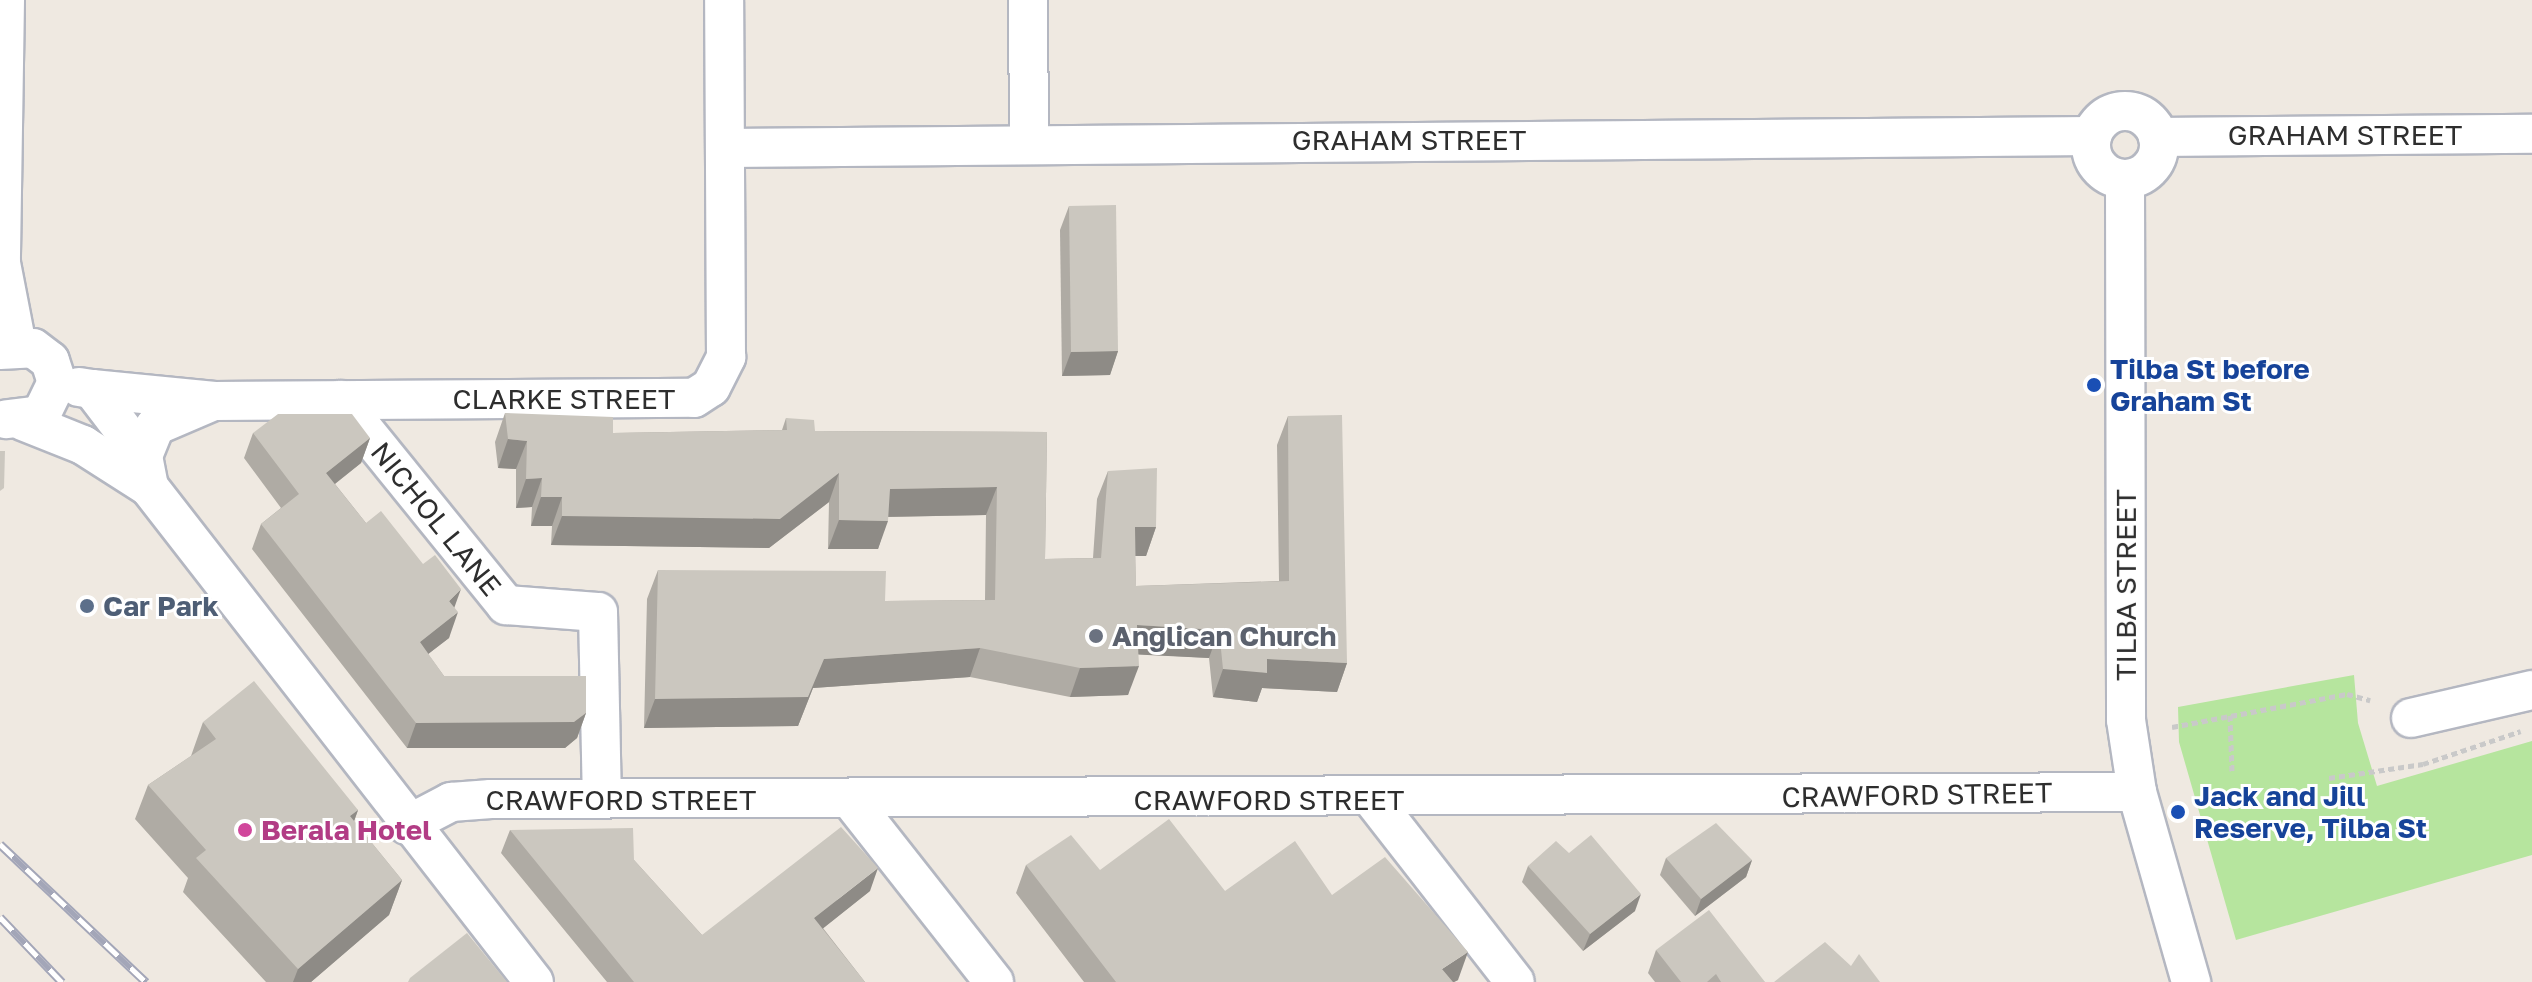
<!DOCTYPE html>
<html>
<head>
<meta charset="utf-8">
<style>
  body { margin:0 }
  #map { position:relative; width:2532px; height:982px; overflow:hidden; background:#efe9e1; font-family:"Golos Text",sans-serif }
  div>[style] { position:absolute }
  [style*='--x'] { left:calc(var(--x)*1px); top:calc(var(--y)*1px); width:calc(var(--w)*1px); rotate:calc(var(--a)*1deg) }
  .green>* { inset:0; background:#b6e59e }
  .path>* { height:5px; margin-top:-2.5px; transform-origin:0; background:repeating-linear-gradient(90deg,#c9c9c9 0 6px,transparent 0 10px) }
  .roads { filter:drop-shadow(2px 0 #b4b7c1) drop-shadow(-2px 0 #b4b7c1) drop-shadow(0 2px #b4b7c1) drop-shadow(0 -2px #b4b7c1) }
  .minor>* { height:38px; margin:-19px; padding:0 19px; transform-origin:19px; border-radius:19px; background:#fff }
  .minor>.ring { margin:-19px; padding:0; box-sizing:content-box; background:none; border:38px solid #fff; border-radius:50% }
  .rail>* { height:9px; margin-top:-4.5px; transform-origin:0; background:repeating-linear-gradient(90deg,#fff 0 18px,#a3a6b8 0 36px); box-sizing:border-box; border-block:2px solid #a3a6b8 }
  .wall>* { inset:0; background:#afaba4 }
  .shaded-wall>* { inset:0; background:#8e8b86 }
  .building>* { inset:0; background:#cbc7bf }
  .dots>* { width:22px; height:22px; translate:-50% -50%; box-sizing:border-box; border:4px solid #fff; border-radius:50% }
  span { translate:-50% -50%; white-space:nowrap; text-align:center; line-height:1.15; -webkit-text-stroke:6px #fff; paint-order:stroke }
  .street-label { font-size:28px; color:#2e2e2e }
  .transit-label { font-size:28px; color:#164399; font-weight:700 }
  .left { translate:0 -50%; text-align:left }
  .service-label { font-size:28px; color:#4e5e75; font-weight:700 }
  .worship-label { font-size:28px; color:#5b616d; font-weight:700 }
  .hotel-label { font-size:28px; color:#b23c85; font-weight:700 }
</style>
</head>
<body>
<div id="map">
  <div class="green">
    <div style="clip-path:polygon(2354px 675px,2358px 723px,2377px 786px,2532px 741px,2532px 855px,2236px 940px,2179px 742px,2178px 707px)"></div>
  </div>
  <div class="path">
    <div style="--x:2230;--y:715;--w:56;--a:88"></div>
    <div style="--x:2172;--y:727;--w:178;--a:-10.7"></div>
    <div style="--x:2347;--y:694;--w:24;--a:15"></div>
    <div style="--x:2329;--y:778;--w:95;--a:-8.5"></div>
    <div style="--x:2423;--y:764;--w:103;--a:-18.6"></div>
  </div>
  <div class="roads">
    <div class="minor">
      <div style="--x:5;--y:0;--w:263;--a:90.9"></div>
      <div style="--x:1;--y:263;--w:85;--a:79.1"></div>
      <div style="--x:1028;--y:0;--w:143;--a:89.6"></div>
      <div class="ring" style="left:2091px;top:111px;width:30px;height:30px"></div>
      <div style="--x:2158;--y:137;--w:374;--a:-0.5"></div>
      <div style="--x:726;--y:148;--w:1366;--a:-0.5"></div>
      <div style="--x:2125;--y:179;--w:541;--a:89.89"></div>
      <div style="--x:2126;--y:720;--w:73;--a:81.3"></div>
      <div style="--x:2137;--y:792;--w:198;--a:74.1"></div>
      <div style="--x:0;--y:350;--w:33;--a:-3"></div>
      <div style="--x:33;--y:348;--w:21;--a:37"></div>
      <div style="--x:50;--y:361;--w:22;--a:72"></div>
      <div style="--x:57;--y:382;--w:37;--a:116"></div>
      <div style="--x:41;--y:415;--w:35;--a:173"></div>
      <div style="--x:79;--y:387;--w:13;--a:9"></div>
      <div style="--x:92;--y:389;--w:84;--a:52.7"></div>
      <div style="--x:143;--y:456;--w:32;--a:79"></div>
      <div style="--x:92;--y:389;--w:123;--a:5.6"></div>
      <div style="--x:214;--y:401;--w:480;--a:-0.4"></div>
      <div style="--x:694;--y:398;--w:20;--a:-33"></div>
      <div style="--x:711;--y:387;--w:34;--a:-63"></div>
      <div style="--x:726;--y:357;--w:357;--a:-90.3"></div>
      <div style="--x:340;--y:400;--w:264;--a:51"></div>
      <div style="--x:506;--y:605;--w:92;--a:4.4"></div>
      <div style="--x:598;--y:612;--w:187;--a:88.8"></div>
      <div style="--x:23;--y:421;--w:65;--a:21.8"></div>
      <div style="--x:83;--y:445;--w:78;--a:32.5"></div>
      <div style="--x:149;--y:487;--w:627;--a:52.13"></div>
      <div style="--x:143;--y:456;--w:32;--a:-68"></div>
      <div style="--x:155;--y:426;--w:61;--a:-23.2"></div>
      <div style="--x:2411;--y:718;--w:124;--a:-13"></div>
      <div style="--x:850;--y:799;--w:233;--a:51.8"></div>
      <div style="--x:1374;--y:801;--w:229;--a:52.1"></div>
      <div style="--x:407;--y:825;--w:50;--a:-27.6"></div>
      <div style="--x:451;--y:802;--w:40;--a:-4.3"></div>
      <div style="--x:491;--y:799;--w:1646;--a:-0.24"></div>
    </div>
  </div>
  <div class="rail">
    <div style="--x:0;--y:844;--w:201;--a:43.4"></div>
    <div style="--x:0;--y:917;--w:90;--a:46.4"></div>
  </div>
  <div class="wall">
    <div style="clip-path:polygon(1069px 206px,1118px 351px,1110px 375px,1062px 376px,1060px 230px)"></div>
    <div style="clip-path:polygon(505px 413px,613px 433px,782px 430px,786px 418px,815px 431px,1047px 432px,1045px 559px,1093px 558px,1097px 499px,1108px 471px,1156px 527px,1146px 556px,1135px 556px,1136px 586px,1279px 581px,1277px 445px,1288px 416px,1347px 663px,1337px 692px,1262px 688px,1257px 702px,1213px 697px,1209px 658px,1138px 654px,1128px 695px,1070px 697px,970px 677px,813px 688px,798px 726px,644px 728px,647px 599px,658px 570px,885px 601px,985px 600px,986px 515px,888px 517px,878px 549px,828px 549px,829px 502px,769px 548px,551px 545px,552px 526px,531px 526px,532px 507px,516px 508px,516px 469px,498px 468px,495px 442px)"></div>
    <div style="clip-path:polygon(253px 433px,370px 438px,361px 463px,335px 484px,366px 523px,454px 608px,449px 638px,428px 654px,444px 676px,586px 713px,577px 738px,565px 748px,407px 748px,252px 549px,261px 524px,281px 508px,244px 458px)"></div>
    <div style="clip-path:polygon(203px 722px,358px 810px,354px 821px,402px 880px,389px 915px,311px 982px,266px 982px,183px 892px,188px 878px,135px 819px,148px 785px,191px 756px)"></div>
    <div style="clip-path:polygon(510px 830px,634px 860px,702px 935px,870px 891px,823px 928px,865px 982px,607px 982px,501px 853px)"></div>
    <div style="clip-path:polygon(1569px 853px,1635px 911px,1583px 951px,1522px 882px,1528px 866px)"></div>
    <div style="clip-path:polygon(1666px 858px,1752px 860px,1746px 877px,1695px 916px,1660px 875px)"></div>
    <div style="clip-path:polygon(1026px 865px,1100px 870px,1225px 891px,1332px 895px,1458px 980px,1454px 982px,1084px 982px,1016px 893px)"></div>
    <div style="clip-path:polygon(1656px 950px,1765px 982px,1655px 982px,1648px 973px)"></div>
  </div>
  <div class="shaded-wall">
    <div style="clip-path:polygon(1118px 351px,1110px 375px,1062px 376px,1071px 352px)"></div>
    <div style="clip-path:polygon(370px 438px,361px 463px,317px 498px,326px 473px)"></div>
    <div style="clip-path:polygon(508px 439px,527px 441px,516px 469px,498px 468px)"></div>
    <div style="clip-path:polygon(839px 473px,829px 502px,769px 548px,551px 545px,562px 516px)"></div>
    <div style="clip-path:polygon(542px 478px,532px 507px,516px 508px,526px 479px)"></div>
    <div style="clip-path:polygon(997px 487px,986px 515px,879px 517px,890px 489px)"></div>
    <div style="clip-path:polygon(541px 497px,562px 497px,552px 526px,531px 526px)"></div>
    <div style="clip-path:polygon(839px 520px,888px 521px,878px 549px,828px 549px)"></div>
    <div style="clip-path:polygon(1135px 527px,1156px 527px,1146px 556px,1124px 556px)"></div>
    <div style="clip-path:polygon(461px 589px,452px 614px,449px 601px)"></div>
    <div style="clip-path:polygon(458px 612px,449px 638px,410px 668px,420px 642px)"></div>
    <div style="clip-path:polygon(1137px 625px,1219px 630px,1209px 658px,1127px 654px)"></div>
    <div style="clip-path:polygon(980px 648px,970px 677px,813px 688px,798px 726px,644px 728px,655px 699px,824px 659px)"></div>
    <div style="clip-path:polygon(1267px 659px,1347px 663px,1337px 692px,1262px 688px,1257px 702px,1213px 697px,1223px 669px)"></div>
    <div style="clip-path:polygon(1139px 666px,1128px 695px,1070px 697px,1080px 668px)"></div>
    <div style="clip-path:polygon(586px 713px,577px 738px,565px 748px,407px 748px,416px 723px)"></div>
    <div style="clip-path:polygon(358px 810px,346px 844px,350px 816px)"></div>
    <div style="clip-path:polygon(1752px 860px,1746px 877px,1695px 916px,1701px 899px)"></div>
    <div style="clip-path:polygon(878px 868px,870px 891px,806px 942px,814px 918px)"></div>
    <div style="clip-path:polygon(402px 880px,389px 915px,311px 982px,293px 982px,298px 969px)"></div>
    <div style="clip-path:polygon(1641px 894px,1635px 911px,1583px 951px,1590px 934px)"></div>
    <div style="clip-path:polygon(1468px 952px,1458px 980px,1454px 982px,1437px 982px,1442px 969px)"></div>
  </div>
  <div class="building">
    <div style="clip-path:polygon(1116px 205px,1118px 351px,1071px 352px,1069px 206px)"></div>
    <div style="clip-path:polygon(505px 413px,613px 417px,613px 433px,787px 430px,786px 418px,814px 420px,815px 431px,1047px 432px,1045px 559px,1101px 558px,1108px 471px,1157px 468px,1156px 527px,1135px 527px,1136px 586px,1289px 581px,1288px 416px,1342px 415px,1347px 663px,1267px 659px,1267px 673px,1223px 669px,1219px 630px,1137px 625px,1139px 666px,1080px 668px,980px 648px,824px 659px,808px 697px,655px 699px,658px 570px,886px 571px,885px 601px,995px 600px,997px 487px,890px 489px,888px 521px,839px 520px,839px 473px,780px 519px,562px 516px,562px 497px,541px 497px,542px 478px,526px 479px,527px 441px,508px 439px)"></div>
    <div style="clip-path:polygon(278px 414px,352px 414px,370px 438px,326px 473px,366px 523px,381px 511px,423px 564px,435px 555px,461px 589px,449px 601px,458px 612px,420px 642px,444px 676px,586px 676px,586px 713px,574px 722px,416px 723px,261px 524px,299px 494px,253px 433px)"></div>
    <div style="clip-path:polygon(0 451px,5px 451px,4px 488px,0 491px)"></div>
    <div style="clip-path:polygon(254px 681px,358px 810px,350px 816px,402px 880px,298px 969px,196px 858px,206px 850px,148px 785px,216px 739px,203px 722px)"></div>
    <div style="clip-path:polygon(1169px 819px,1225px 891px,1295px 841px,1332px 895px,1385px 857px,1468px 952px,1442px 969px,1453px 982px,1116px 982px,1026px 865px,1071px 835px,1100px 870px)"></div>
    <div style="clip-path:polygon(1716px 823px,1752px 860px,1701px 899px,1666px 858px)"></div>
    <div style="clip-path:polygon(841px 827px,878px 868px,814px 918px,865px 982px,634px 982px,510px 830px,633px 828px,634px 860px,702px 935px)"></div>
    <div style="clip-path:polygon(1591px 835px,1641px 894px,1590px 934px,1528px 866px,1556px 841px,1569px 853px)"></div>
    <div style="clip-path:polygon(1709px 910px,1765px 982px,1721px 982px,1716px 974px,1707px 982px,1681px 982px,1656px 950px)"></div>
    <div style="clip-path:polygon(467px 933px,507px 982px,408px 982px,410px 978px)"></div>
    <div style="clip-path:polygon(1825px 942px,1851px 966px,1859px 954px,1880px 982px,1774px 982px)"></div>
  </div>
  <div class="dots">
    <div style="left:2094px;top:385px;background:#1a4fb4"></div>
    <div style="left:87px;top:606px;background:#5c6f8a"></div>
    <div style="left:1096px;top:636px;background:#6b7280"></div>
    <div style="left:2178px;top:812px;background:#1a4fb4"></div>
    <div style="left:245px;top:830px;background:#d1479c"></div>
  </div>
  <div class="street-label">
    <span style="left:2345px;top:135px">GRAHAM STREET</span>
    <span style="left:1409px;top:140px">GRAHAM STREET</span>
    <span style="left:564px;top:399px">CLARKE STREET</span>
    <span style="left:436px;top:519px;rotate:51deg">NICHOL LANE</span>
    <span style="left:2126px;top:585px;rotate:-90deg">TILBA STREET</span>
    <span style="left:1917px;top:795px;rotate:-1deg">CRAWFORD STREET</span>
    <span style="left:621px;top:800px">CRAWFORD STREET</span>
    <span style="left:1269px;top:800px">CRAWFORD STREET</span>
  </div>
  <div class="transit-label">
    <span class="left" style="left:2110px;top:385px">Tilba St before<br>Graham St</span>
    <span class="left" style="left:2194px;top:812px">Jack and Jill<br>Reserve, Tilba St</span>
  </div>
  <div class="service-label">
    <span class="left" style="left:103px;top:606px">Car Park</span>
  </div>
  <div class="worship-label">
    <span class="left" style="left:1112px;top:636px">Anglican Church</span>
  </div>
  <div class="hotel-label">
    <span class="left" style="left:261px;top:830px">Berala Hotel</span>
  </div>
</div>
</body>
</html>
